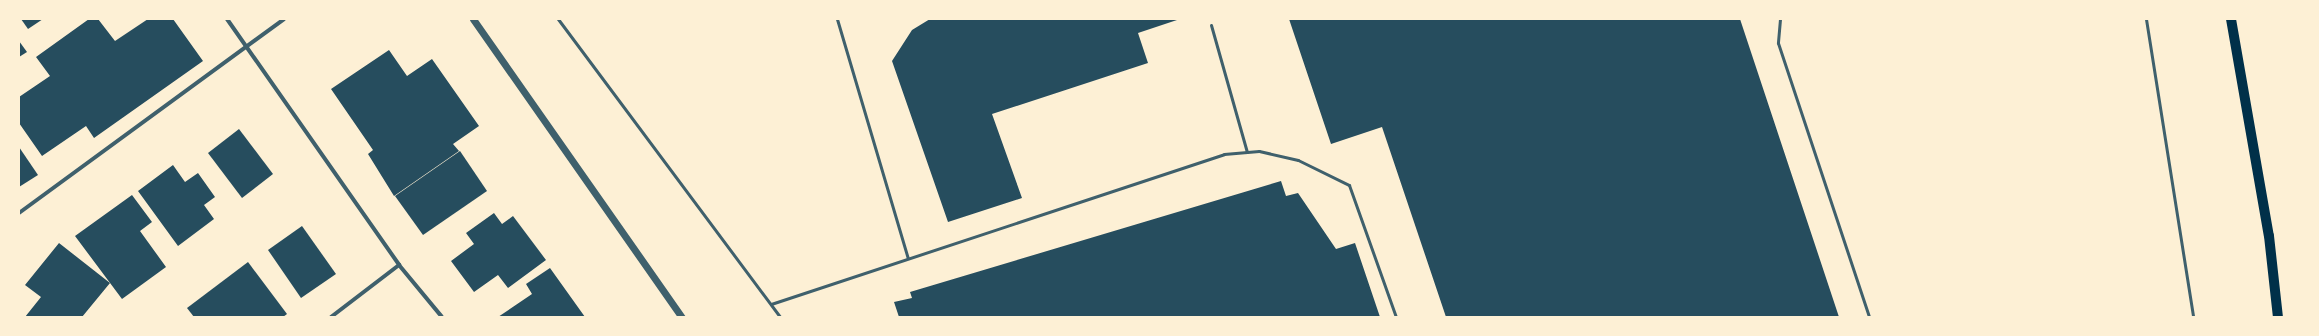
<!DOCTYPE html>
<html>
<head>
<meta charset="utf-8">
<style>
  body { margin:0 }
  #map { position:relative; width:2319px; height:336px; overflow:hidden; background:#fdf0d5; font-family:"Alegreya Sans",sans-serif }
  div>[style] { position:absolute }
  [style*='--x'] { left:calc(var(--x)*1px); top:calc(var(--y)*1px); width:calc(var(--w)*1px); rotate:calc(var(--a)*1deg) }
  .building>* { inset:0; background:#264d5e }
  .service>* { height:3px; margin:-1.5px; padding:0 1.5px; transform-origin:1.5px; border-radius:1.5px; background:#3f606c }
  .minor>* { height:4px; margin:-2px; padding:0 2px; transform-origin:2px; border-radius:2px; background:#3f606c }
  .tertiary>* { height:7px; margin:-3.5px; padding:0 3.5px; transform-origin:3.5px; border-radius:3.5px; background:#3f606c }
  .primary>* { height:10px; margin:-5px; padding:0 5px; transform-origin:5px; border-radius:5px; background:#003049 }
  span { translate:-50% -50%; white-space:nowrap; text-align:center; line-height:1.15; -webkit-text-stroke:4px #fdf0d5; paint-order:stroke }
  .frame { position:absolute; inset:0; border:20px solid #fdf0d5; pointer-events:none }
</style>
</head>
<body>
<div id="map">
  <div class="building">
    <div style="clip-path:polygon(21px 19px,43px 19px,28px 29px)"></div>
    <div style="clip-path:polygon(89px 19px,98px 19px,115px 41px,148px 19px,173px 19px,203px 61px,94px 138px,86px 126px,42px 156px,19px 123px,19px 97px,50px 76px,36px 57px)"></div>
    <div style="clip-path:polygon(930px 19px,1180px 19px,1138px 33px,1148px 63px,992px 114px,1022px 198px,948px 222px,892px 61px,912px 30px)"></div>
    <div style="clip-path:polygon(1289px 19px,1740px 19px,1839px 317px,1446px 317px,1382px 127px,1331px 144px)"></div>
    <div style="clip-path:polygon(19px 41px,27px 52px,19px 57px)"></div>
    <div style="clip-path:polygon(389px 50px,407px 76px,432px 59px,479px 126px,453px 144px,459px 151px,394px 196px,368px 154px,373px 150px,331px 89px)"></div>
    <div style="clip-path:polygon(239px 129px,273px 174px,242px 198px,208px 153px)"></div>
    <div style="clip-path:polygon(19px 147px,38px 175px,19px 187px)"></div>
    <div style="clip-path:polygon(460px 151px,487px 191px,423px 235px,395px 196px)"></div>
    <div style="clip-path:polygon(173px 165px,185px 182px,198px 173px,215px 197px,204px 205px,214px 219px,178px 246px,138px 191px)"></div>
    <div style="clip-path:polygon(1281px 181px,1286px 196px,1298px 193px,1336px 249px,1355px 243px,1380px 317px,899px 317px,894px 302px,912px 298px,910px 292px)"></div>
    <div style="clip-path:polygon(132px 195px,152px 222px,140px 231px,166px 267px,122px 299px,75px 236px)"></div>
    <div style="clip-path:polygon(494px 213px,502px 224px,513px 216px,546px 260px,508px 288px,498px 275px,474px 292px,451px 261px,474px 244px,466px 233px)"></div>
    <div style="clip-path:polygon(302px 226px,336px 274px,301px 298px,268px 250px)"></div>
    <div style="clip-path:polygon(59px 243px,110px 283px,82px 317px,25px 317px,41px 297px,25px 285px)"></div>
    <div style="clip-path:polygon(248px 262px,287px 314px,283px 317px,194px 317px,187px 308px)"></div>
    <div style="clip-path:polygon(550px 268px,585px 317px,498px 317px,532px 294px,526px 284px)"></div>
  </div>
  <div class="service">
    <div style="--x:558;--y:19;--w:372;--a:53.3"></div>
    <div style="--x:837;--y:19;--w:249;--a:73.5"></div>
    <div style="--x:1780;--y:19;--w:24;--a:95"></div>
    <div style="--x:1778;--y:43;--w:289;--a:71.6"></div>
    <div style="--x:2146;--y:19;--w:302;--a:81"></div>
    <div style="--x:1211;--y:25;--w:132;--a:74.2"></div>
    <div style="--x:771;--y:304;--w:477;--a:-18.3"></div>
    <div style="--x:1224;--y:154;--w:35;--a:-5"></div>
    <div style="--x:1259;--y:151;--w:40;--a:13"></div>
    <div style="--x:1298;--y:160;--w:57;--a:26.1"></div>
    <div style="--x:1349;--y:185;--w:140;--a:70.4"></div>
  </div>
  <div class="minor">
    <div style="--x:227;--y:19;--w:300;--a:55"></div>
    <div style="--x:399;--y:265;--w:67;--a:50.4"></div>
    <div style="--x:19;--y:213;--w:328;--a:-36.2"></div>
    <div style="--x:331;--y:317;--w:86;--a:-37.4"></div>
  </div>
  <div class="tertiary">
    <div style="--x:473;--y:19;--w:364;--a:55"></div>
  </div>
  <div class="primary">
    <div style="--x:2231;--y:19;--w:220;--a:80.1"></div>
    <div style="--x:2269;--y:236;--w:81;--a:83.7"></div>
  </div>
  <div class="frame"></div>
</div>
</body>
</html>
